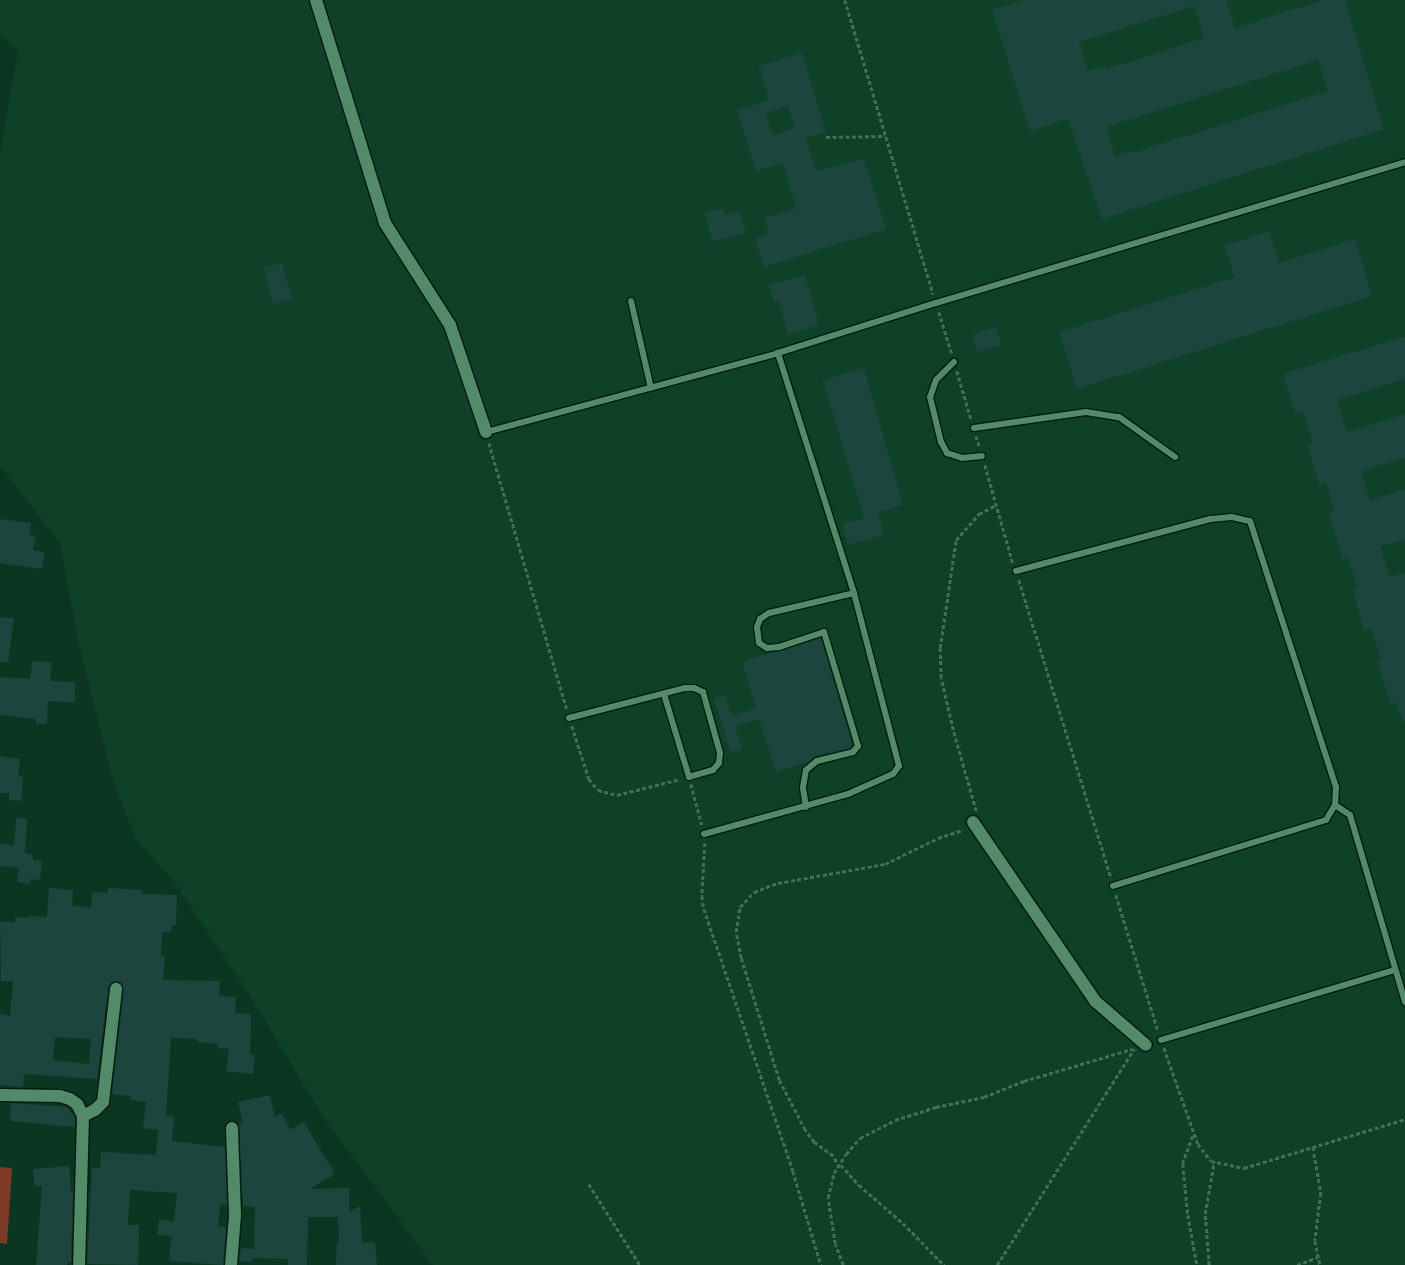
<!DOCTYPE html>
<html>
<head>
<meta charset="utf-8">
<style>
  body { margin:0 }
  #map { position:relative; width:1405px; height:1265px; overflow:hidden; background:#0b3621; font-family:"Work Sans",sans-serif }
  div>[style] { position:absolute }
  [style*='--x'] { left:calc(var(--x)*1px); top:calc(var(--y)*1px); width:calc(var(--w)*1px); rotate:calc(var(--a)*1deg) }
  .built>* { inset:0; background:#0e4128 }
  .green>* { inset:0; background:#7d3b27 }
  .building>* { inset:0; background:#1c463d }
  .path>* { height:2.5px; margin-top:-1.25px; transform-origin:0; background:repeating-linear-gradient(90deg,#476d59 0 4px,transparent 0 6.5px) }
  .roads { filter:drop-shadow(1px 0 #001c0d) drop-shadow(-1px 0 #001c0d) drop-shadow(0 1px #001c0d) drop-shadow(0 -1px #001c0d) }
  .lane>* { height:6px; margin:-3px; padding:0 3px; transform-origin:3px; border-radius:3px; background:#538a6a }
  .street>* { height:12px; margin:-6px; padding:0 6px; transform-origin:6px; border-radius:6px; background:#538a6a }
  span { translate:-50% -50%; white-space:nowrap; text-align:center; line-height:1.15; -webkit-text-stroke:5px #0b3621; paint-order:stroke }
</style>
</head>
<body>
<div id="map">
  <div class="built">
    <div style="clip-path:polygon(0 0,1405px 0,1405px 1265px,433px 1265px,325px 1120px,248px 992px,174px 882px,135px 838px,112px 778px,78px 642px,60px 543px,0 466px,0 155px,18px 51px,0 33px)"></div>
  </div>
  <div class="green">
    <div style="clip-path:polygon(0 1167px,12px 1168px,7px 1244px,0 1243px)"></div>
  </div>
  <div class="building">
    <div style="clip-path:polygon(evenodd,1024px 0,1226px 0,1235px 28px,1323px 0,1345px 0,1384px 129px,1102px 219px,1068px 119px,1030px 131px,992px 10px,1024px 0,1194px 6px,1204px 38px,1106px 69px,1105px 65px,1088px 71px,1079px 42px,1194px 6px,1024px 0,1318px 60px,1328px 91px,1132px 153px,1131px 151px,1115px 156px,1106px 127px,1318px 60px)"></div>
    <div style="clip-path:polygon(evenodd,802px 53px,826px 132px,806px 138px,816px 171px,864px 159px,886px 229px,764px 267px,755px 238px,769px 234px,765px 218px,796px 208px,783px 163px,756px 171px,737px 110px,769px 100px,759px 66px,802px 53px,788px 106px,795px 128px,773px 135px,766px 113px,788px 106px)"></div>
    <div style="clip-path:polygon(723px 208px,725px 215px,740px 211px,746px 233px,712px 242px,705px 213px)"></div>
    <div style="clip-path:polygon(1269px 231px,1279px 263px,1355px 239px,1372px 296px,1077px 389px,1059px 332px,1235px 277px,1224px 246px)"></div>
    <div style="clip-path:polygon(282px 263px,292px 299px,273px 304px,264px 267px)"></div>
    <div style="clip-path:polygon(805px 275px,819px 325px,788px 334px,779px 301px,774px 302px,769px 285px)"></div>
    <div style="clip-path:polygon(996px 327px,1002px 345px,977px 352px,972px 335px)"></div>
    <div style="clip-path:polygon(1405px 336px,1405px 379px,1337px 400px,1347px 432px,1405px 414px,1405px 458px,1361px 471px,1370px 500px,1405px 489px,1405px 539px,1380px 547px,1390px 577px,1405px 572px,1405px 721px,1403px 722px,1396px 702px,1390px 704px,1377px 660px,1381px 659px,1371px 628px,1364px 630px,1352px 588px,1357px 587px,1348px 558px,1343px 559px,1329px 513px,1334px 511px,1326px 482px,1319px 484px,1307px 444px,1313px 443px,1303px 410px,1295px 413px,1283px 374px)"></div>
    <div style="clip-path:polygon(864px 368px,903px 505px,878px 512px,884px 535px,848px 545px,842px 524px,864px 518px,823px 380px)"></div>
    <div style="clip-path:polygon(0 519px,31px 523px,29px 535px,36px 536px,33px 550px,45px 552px,42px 569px,0 563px)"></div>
    <div style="clip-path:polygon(0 617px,14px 618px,8px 662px,0 662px)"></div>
    <div style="clip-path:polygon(821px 638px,852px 745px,850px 748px,816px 756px,808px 762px,776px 772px,759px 719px,735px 727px,742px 749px,731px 752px,714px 699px,725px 695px,732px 716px,756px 708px,742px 662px)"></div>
    <div style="clip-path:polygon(32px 661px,52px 662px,50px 681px,75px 682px,75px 702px,48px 701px,47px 724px,36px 724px,36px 719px,0 715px,0 677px,30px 679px)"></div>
    <div style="clip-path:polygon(0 756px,20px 759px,18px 776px,23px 777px,21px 801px,9px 800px,9px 793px,0 793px)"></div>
    <div style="clip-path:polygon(16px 818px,27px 819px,25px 853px,33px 854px,33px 860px,42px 861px,40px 880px,30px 879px,30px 884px,17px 882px,19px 868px,0 866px,0 844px,14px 845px)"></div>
    <div style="clip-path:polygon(evenodd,49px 888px,73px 890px,72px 906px,91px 908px,92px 892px,108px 893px,108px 888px,142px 890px,142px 894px,177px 895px,176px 925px,172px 925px,171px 932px,162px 932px,161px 955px,165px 956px,163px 980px,220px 981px,219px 996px,236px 997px,235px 1013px,251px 1014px,250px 1054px,255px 1055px,253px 1074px,226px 1071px,229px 1049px,218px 1048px,218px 1044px,197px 1042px,197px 1039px,171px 1038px,166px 1116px,174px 1117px,172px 1141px,225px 1147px,227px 1205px,220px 1204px,218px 1226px,226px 1227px,223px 1265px,169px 1261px,172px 1236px,157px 1235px,159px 1220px,174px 1221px,177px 1193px,130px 1190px,128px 1225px,139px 1225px,138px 1265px,87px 1264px,92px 1168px,100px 1168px,101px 1152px,156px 1155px,158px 1130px,143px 1128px,146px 1102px,130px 1100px,131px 1096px,112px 1094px,124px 990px,121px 983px,113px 981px,108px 988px,97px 1079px,24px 1074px,23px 1087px,0 1085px,0 1014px,10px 1016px,13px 981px,1px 981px,0 921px,15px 923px,15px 917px,28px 918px,29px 916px,47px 917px,49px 888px,55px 1037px,91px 1039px,89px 1064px,53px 1060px,55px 1037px)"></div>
    <div style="clip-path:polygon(270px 1095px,275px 1117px,282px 1113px,290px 1130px,304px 1122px,335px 1174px,310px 1189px,349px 1188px,349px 1212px,360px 1206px,362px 1242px,375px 1243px,377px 1265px,336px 1265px,337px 1242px,339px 1242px,338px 1217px,308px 1217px,307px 1265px,288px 1265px,288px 1259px,252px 1258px,251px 1262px,239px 1261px,241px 1248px,254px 1249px,255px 1207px,243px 1206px,239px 1123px,243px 1124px,238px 1102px)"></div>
    <div style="clip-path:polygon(11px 1103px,67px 1107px,75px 1118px,75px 1127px,10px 1121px)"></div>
    <div style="clip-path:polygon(69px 1166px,71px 1193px,73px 1193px,71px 1262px,68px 1262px,67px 1265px,36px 1265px,42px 1186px,35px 1187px,33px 1169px)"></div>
  </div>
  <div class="path">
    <div style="--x:845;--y:0;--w:307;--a:73.3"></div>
    <div style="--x:826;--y:137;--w:59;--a:-1"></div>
    <div style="--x:939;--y:312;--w:44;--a:72.8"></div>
    <div style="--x:957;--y:371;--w:50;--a:73.7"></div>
    <div style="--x:976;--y:436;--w:13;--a:72"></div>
    <div style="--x:489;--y:443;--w:277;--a:73.7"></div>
    <div style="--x:985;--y:465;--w:102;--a:74.1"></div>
    <div style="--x:1019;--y:580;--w:312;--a:72.8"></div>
    <div style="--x:572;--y:726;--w:56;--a:72.2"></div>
    <div style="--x:589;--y:779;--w:14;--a:51"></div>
    <div style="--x:598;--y:790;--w:20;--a:15"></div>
    <div style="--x:617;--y:795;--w:65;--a:-14.3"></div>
    <div style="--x:691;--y:784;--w:42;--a:75"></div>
    <div style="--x:976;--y:811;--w:84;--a:-105.9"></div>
    <div style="--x:953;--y:730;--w:53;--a:-103"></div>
    <div style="--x:941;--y:678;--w:30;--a:-92"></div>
    <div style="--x:940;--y:648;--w:109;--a:-81.6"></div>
    <div style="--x:956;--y:540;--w:35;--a:-49"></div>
    <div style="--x:979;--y:514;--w:19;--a:-28"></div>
    <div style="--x:705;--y:843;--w:53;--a:93.2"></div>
    <div style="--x:702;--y:896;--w:13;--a:81"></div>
    <div style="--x:704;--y:909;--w:277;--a:71.2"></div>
    <div style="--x:793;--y:1171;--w:98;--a:73.4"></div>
    <div style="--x:1116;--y:895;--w:142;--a:72.8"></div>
    <div style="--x:1164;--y:1048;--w:102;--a:70.5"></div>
    <div style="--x:1198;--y:1144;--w:21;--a:53"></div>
    <div style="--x:1211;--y:1161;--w:34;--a:12"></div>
    <div style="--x:1244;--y:1168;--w:168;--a:-16.9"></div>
    <div style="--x:1193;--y:1136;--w:30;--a:110"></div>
    <div style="--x:1183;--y:1164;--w:51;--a:84.4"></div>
    <div style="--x:1188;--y:1215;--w:51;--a:79.8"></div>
    <div style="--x:1313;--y:1147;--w:47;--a:80.1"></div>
    <div style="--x:1321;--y:1193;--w:48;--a:97.1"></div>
    <div style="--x:1315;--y:1241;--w:25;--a:78"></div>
    <div style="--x:841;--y:1165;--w:27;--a:48"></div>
    <div style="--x:859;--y:1185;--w:58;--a:40.8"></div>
    <div style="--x:903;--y:1223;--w:59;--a:45.7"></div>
    <div style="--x:839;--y:1168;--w:13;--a:-117"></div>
    <div style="--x:833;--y:1156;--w:24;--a:-144"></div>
    <div style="--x:814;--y:1142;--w:15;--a:-127"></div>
    <div style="--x:805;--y:1130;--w:56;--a:-117.5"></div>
    <div style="--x:779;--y:1080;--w:128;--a:-107.3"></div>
    <div style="--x:741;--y:958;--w:26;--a:-101"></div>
    <div style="--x:736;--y:932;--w:25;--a:-81"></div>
    <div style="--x:740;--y:907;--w:21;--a:-47"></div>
    <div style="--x:754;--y:892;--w:26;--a:-21"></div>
    <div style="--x:778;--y:883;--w:109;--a:-10.1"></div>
    <div style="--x:885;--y:864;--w:59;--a:-26.1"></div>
    <div style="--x:938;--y:838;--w:26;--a:-18"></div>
    <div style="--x:589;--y:1184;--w:96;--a:57.8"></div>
    <div style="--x:843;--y:1265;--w:22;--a:-111"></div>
    <div style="--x:835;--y:1244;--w:47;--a:-98.7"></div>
    <div style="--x:828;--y:1198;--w:26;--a:-77"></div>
    <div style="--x:834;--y:1173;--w:22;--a:-58"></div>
    <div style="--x:846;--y:1154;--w:21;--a:-49"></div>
    <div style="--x:860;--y:1138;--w:39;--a:-27"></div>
    <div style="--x:895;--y:1120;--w:43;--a:-17.6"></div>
    <div style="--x:936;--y:1107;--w:49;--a:-11.8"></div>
    <div style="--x:984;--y:1097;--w:43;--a:-21.8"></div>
    <div style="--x:1024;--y:1081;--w:113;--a:-16.5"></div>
    <div style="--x:997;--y:1265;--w:256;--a:-57.6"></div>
    <div style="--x:1209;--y:1265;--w:51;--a:-94.5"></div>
    <div style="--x:1205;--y:1214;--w:53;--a:-80.2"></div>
    <div style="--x:1297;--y:1265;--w:22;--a:-21"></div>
  </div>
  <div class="roads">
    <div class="lane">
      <div style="--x:631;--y:301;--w:89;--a:77.1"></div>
      <div style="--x:954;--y:362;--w:25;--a:135"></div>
      <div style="--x:936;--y:380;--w:18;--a:109"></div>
      <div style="--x:930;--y:397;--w:46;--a:76.3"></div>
      <div style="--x:941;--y:442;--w:13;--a:61"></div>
      <div style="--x:947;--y:453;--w:16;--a:18"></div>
      <div style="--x:962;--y:458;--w:20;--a:-6"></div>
      <div style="--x:974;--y:428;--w:113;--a:-8.1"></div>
      <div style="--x:1086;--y:412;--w:33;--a:9"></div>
      <div style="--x:1119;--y:417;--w:69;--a:35.5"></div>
      <div style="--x:486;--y:432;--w:302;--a:-15.1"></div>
      <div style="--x:778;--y:353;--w:166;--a:-17.6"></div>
      <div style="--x:936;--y:303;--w:490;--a:-16.7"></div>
      <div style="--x:1016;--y:571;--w:201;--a:-15"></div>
      <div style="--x:1210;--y:519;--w:22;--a:-5"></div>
      <div style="--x:1232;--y:517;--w:18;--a:13"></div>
      <div style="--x:1250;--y:521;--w:280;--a:72.1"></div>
      <div style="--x:1336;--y:787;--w:18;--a:93"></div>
      <div style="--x:1335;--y:805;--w:17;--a:121"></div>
      <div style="--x:1326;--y:820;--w:223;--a:162.8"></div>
      <div style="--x:569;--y:718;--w:120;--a:-14.5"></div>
      <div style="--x:685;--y:688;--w:9;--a:0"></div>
      <div style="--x:694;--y:688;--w:10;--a:24"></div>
      <div style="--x:703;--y:692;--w:63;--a:74.4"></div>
      <div style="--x:720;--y:753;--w:10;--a:96"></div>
      <div style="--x:719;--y:763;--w:9;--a:131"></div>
      <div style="--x:713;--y:770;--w:25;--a:164"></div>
      <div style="--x:689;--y:777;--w:87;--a:-106.8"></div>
      <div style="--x:1335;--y:805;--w:18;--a:34"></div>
      <div style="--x:1350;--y:815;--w:195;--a:73.6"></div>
      <div style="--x:806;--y:807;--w:20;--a:-99"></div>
      <div style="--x:803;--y:787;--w:17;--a:-80"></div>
      <div style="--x:806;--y:770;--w:14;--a:-39"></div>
      <div style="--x:817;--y:761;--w:37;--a:-14"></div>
      <div style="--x:853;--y:752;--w:8;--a:-50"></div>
      <div style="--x:858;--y:746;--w:119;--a:-106.6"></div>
      <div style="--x:824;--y:632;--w:47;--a:161.6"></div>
      <div style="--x:779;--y:647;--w:12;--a:175"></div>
      <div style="--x:767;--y:648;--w:9;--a:-148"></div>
      <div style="--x:759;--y:643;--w:16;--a:-97"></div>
      <div style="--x:757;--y:627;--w:9;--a:-69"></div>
      <div style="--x:760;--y:619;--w:11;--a:-34"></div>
      <div style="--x:769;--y:613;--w:87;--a:-13.2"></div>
      <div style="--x:704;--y:834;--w:149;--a:-15.5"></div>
      <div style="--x:848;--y:794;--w:49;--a:-24"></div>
      <div style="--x:893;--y:774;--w:10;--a:-53"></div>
      <div style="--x:899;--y:766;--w:179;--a:-104.6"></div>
      <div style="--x:854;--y:593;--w:252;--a:-107.6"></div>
      <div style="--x:1161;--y:1040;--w:244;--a:-16.7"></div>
    </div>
    <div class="street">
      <div style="--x:316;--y:0;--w:233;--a:72.8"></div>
      <div style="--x:385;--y:223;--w:121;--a:57.5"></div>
      <div style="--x:450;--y:325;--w:113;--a:71.4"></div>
      <div style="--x:973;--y:822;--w:217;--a:55.7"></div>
      <div style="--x:1095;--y:1001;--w:67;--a:40.8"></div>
      <div style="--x:0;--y:1095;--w:60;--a:1"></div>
      <div style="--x:60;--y:1096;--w:10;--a:17"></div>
      <div style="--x:70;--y:1099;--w:9;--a:36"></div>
      <div style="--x:77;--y:1104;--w:13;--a:63"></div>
      <div style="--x:83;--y:1116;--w:149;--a:91.5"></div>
      <div style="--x:83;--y:1116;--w:13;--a:-27"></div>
      <div style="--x:95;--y:1110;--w:11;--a:-45"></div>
      <div style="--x:103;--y:1102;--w:114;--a:-83.4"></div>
      <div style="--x:231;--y:1265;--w:50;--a:-85.4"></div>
      <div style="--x:235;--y:1215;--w:87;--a:-92"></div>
    </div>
  </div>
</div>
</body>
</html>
